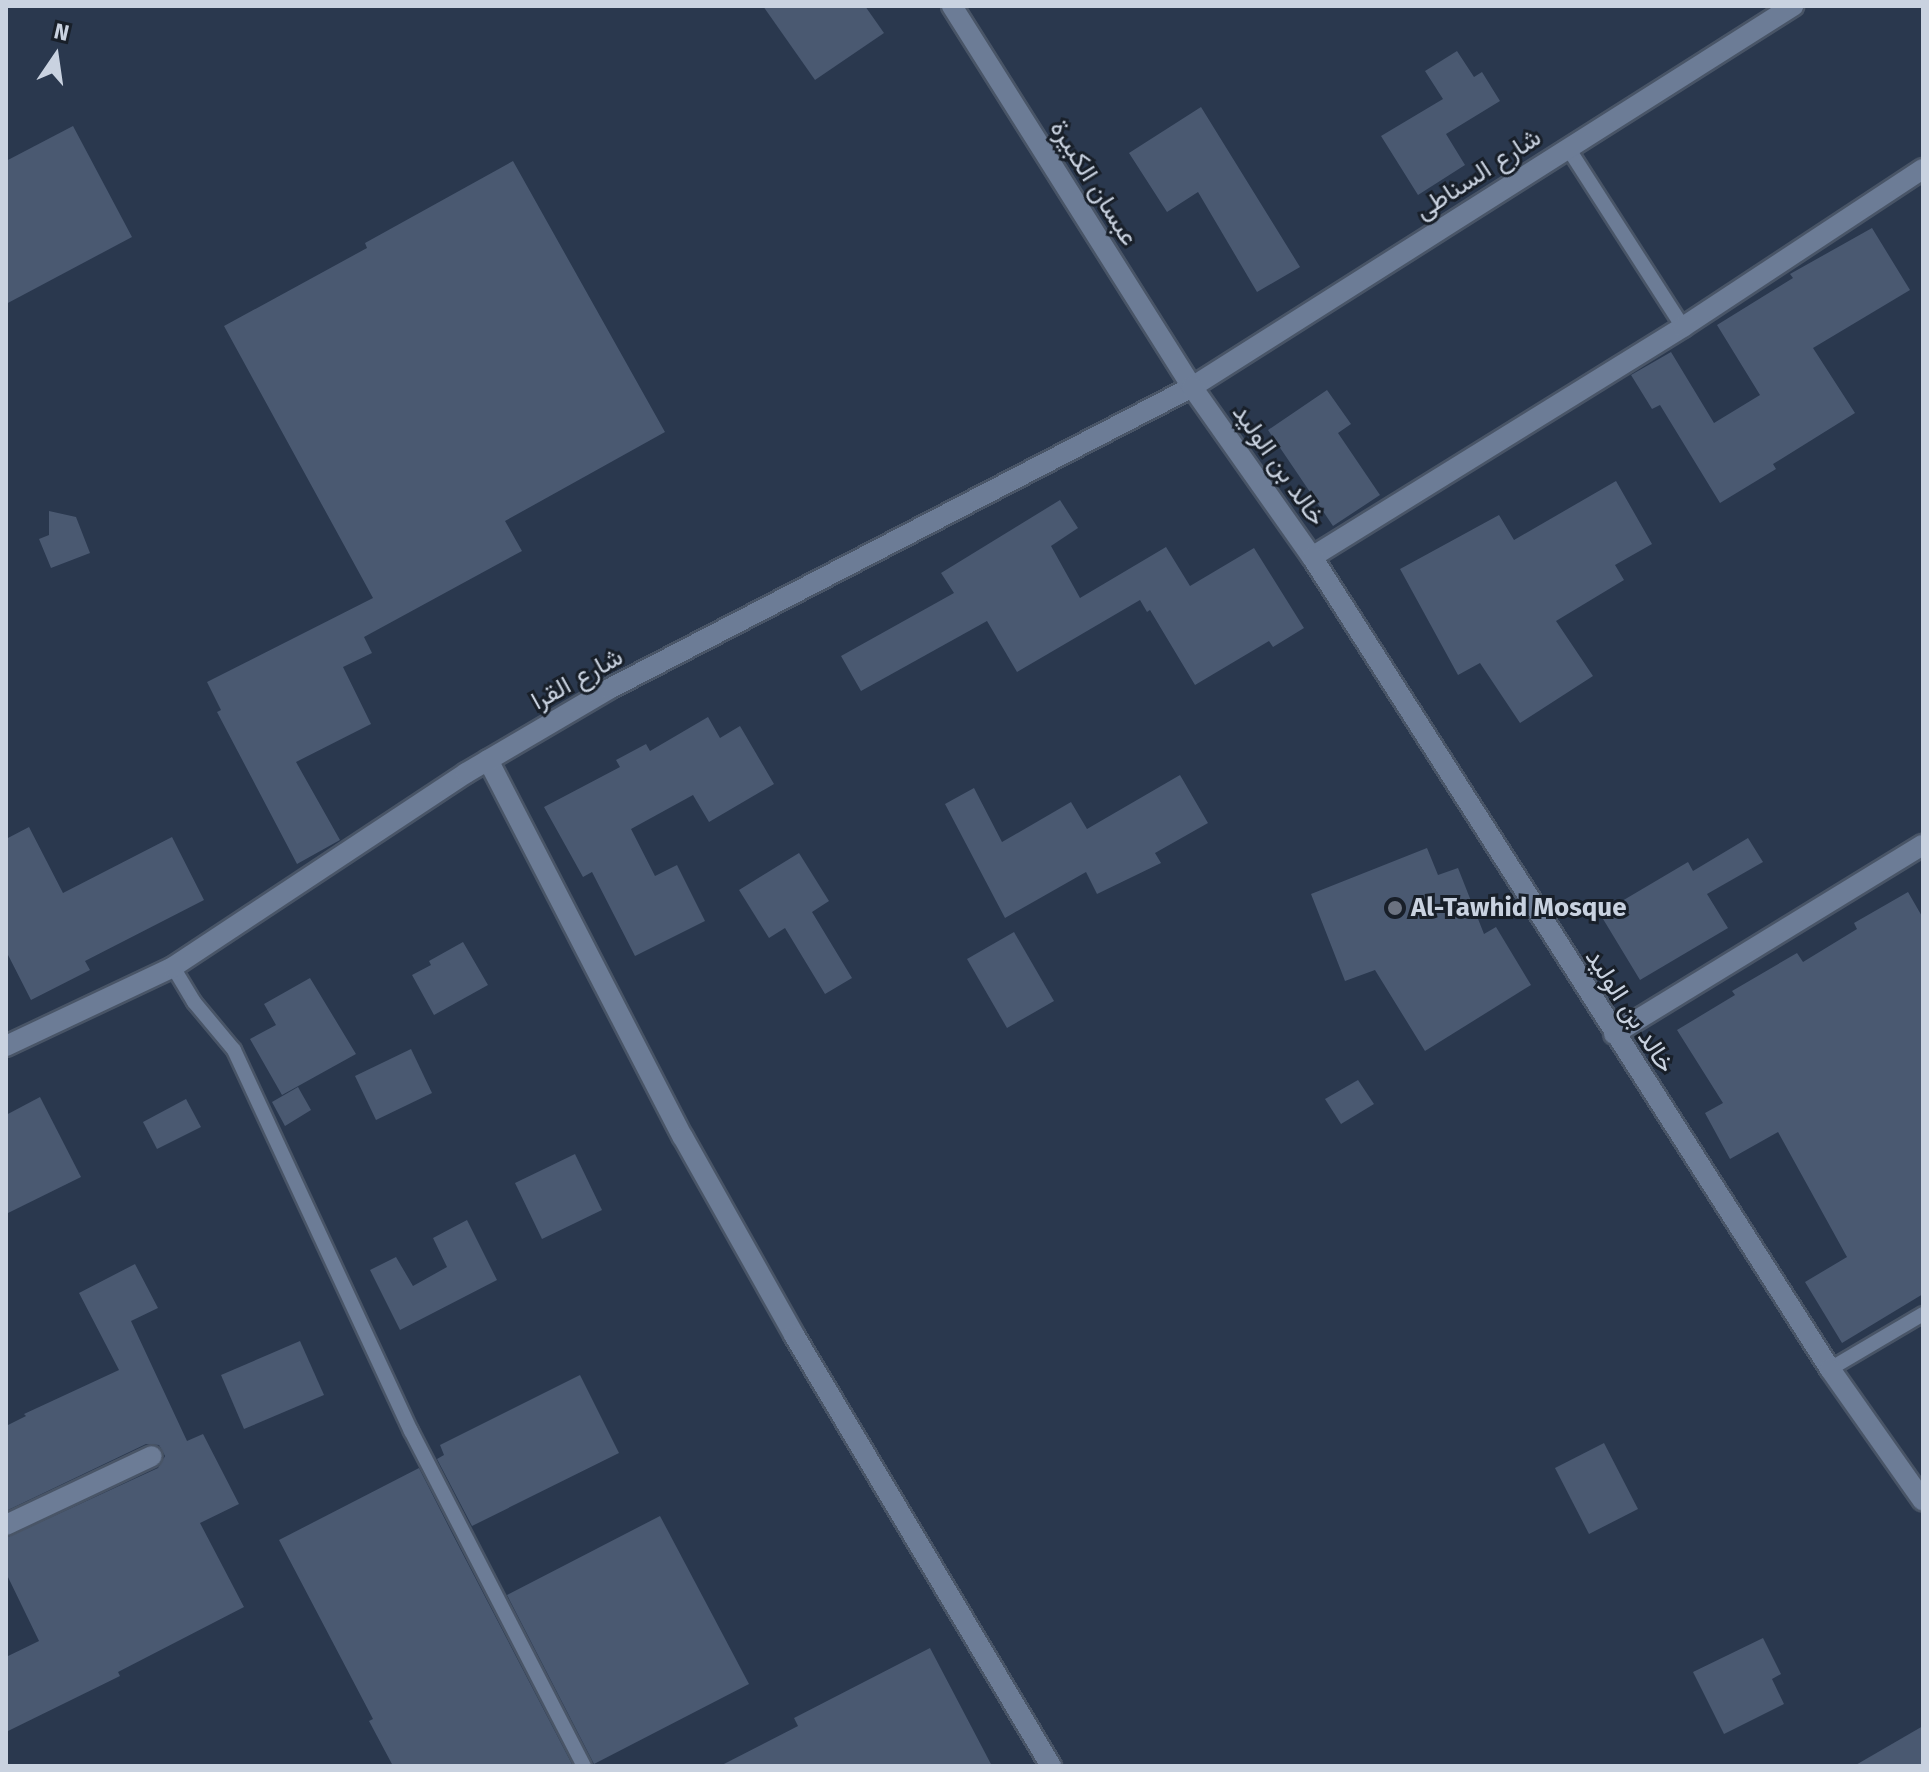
<!DOCTYPE html>
<html>
<head>
<meta charset="utf-8">
<style>
  body { margin:0 }
  #map { position:relative; width:1929px; height:1772px; overflow:hidden; background:#2a384e; font-family:"Fira Sans",Vazirmatn,sans-serif }
  div>[style] { position:absolute }
  [style*='--x'] { left:calc(var(--x)*1px); top:calc(var(--y)*1px); width:calc(var(--w)*1px); rotate:calc(var(--a)*1deg) }
  .building>* { inset:0; background:#4a5971 }
  .roads { filter:drop-shadow(2px 0 #495567) drop-shadow(-2px 0 #495567) drop-shadow(0 2px #495567) drop-shadow(0 -2px #495567) }
  .service>* { height:14px; margin:-7px; padding:0 7px; transform-origin:7px; border-radius:7px; background:#6c7c96 }
  .minor>* { height:20px; margin:-10px; padding:0 10px; transform-origin:10px; border-radius:10px; background:#6c7c96 }
  .secondary>* { height:20px; margin:-10px; padding:0 10px; transform-origin:10px; border-radius:10px; background:#6c7c96 }
  .dots>* { width:22px; height:22px; translate:-50% -50%; box-sizing:border-box; border:4px solid #181f29; border-radius:50% }
  span { translate:-50% -50%; white-space:nowrap; text-align:center; line-height:1.15; -webkit-text-stroke:6px #181f29; paint-order:stroke }
  .street-label { font-size:26px; color:#c9d2e0 }
  .poi-label { font-size:26px; color:#c9d2e0; font-weight:700 }
  .left { translate:0 -50%; text-align:left }
  .frame { position:absolute; inset:0; border:8px solid #c9d2e0; pointer-events:none }
  .north { position:absolute; left:16px; top:16px; width:80px; height:80px; -webkit-text-stroke:6px #181f29; paint-order:stroke; rotate:13deg; font-size:22px; font-weight:700; line-height:32px; text-align:center; color:#c9d2e0 }
  .north::after { content:''; display:block; margin:auto; width:28px; height:36px; background:#c9d2e0; clip-path:polygon(50% 0,100% 100%,50% 72%,0 100%) }
</style>
</head>
<body>
<div id="map">
  <div class="building">
    <div style="clip-path:polygon(763px 6px,865px 6px,884px 33px,815px 80px)"></div>
    <div style="clip-path:polygon(1457px 51px,1474px 77px,1482px 72px,1500px 101px,1446px 134px,1465px 165px,1418px 195px,1381px 136px,1443px 99px,1425px 71px)"></div>
    <div style="clip-path:polygon(1201px 107px,1300px 267px,1257px 292px,1198px 192px,1167px 212px,1129px 153px)"></div>
    <div style="clip-path:polygon(73px 126px,132px 237px,6px 304px,6px 161px)"></div>
    <div style="clip-path:polygon(513px 161px,665px 432px,505px 521px,522px 551px,364px 637px,372px 653px,343px 667px,371px 724px,296px 762px,340px 840px,297px 864px,217px 712px,221px 710px,207px 682px,373px 598px,224px 326px,367px 248px,365px 243px)"></div>
    <div style="clip-path:polygon(1872px 228px,1910px 290px,1813px 348px,1855px 413px,1773px 464px,1776px 469px,1720px 503px,1660px 405px,1652px 409px,1631px 375px,1671px 352px,1714px 423px,1760px 395px,1717px 325px,1793px 278px,1790px 274px)"></div>
    <div style="clip-path:polygon(1327px 390px,1351px 424px,1338px 433px,1380px 495px,1333px 526px,1268px 430px)"></div>
    <div style="clip-path:polygon(1616px 481px,1652px 544px,1615px 565px,1624px 580px,1556px 621px,1593px 676px,1520px 723px,1480px 663px,1458px 675px,1400px 569px,1499px 515px,1514px 540px)"></div>
    <div style="clip-path:polygon(1060px 500px,1078px 528px,1051px 546px,1080px 598px,1166px 547px,1190px 586px,1254px 548px,1304px 628px,1273px 647px,1269px 641px,1195px 685px,1150px 610px,1147px 612px,1140px 600px,1017px 672px,987px 621px,861px 691px,841px 656px,954px 593px,941px 573px)"></div>
    <div style="clip-path:polygon(49px 511px,76px 517px,90px 553px,51px 568px,39px 539px,49px 535px)"></div>
    <div style="clip-path:polygon(708px 717px,720px 738px,740px 726px,774px 784px,709px 822px,693px 795px,631px 829px,655px 876px,677px 865px,705px 921px,635px 956px,592px 872px,583px 877px,544px 807px,620px 767px,616px 760px,646px 744px,650px 751px)"></div>
    <div style="clip-path:polygon(1180px 775px,1208px 823px,1155px 853px,1161px 863px,1097px 894px,1086px 872px,1005px 918px,945px 804px,974px 788px,1002px 842px,1071px 802px,1087px 829px)"></div>
    <div style="clip-path:polygon(29px 827px,63px 893px,172px 837px,204px 900px,85px 961px,90px 970px,31px 1000px,6px 951px,6px 839px)"></div>
    <div style="clip-path:polygon(1748px 838px,1763px 862px,1707px 894px,1728px 928px,1640px 980px,1600px 914px,1688px 862px,1693px 871px)"></div>
    <div style="clip-path:polygon(1427px 848px,1438px 875px,1458px 868px,1484px 934px,1496px 927px,1531px 985px,1425px 1051px,1375px 970px,1345px 981px,1311px 894px)"></div>
    <div style="clip-path:polygon(799px 853px,829px 901px,812px 912px,852px 978px,825px 994px,785px 928px,769px 938px,739px 890px)"></div>
    <div style="clip-path:polygon(1908px 892px,1923px 918px,1923px 1294px,1842px 1343px,1805px 1282px,1847px 1257px,1778px 1132px,1730px 1159px,1705px 1113px,1723px 1103px,1677px 1030px,1735px 995px,1732px 991px,1797px 953px,1803px 962px,1857px 929px,1854px 923px)"></div>
    <div style="clip-path:polygon(1014px 932px,1054px 1001px,1007px 1028px,967px 959px)"></div>
    <div style="clip-path:polygon(463px 942px,488px 985px,434px 1015px,412px 975px,431px 965px,429px 961px)"></div>
    <div style="clip-path:polygon(310px 978px,356px 1054px,282px 1095px,250px 1039px,276px 1025px,264px 1004px)"></div>
    <div style="clip-path:polygon(411px 1049px,432px 1093px,376px 1120px,355px 1076px)"></div>
    <div style="clip-path:polygon(1358px 1080px,1374px 1104px,1341px 1124px,1325px 1099px)"></div>
    <div style="clip-path:polygon(298px 1087px,311px 1110px,285px 1126px,272px 1102px)"></div>
    <div style="clip-path:polygon(40px 1097px,81px 1177px,6px 1214px,6px 1115px)"></div>
    <div style="clip-path:polygon(186px 1099px,201px 1127px,157px 1149px,143px 1122px)"></div>
    <div style="clip-path:polygon(575px 1154px,602px 1210px,542px 1239px,515px 1183px)"></div>
    <div style="clip-path:polygon(467px 1220px,497px 1280px,400px 1330px,370px 1270px,396px 1257px,413px 1286px,447px 1267px,433px 1238px)"></div>
    <div style="clip-path:polygon(135px 1264px,158px 1308px,131px 1321px,187px 1441px,203px 1434px,239px 1504px,200px 1523px,244px 1607px,118px 1672px,120px 1676px,6px 1732px,6px 1657px,39px 1641px,6px 1573px,6px 1538px,158px 1468px,165px 1456px,159px 1445px,146px 1444px,6px 1511px,6px 1426px,26px 1416px,24px 1414px,119px 1370px,79px 1293px)"></div>
    <div style="clip-path:polygon(300px 1341px,324px 1395px,244px 1429px,221px 1375px)"></div>
    <div style="clip-path:polygon(580px 1375px,619px 1453px,472px 1526px,437px 1459px,444px 1455px,440px 1445px)"></div>
    <div style="clip-path:polygon(1604px 1443px,1638px 1509px,1589px 1534px,1555px 1468px)"></div>
    <div style="clip-path:polygon(419px 1468px,453px 1535px,573px 1766px,393px 1766px,369px 1721px,373px 1719px,279px 1540px)"></div>
    <div style="clip-path:polygon(660px 1516px,749px 1684px,594px 1764px,507px 1595px)"></div>
    <div style="clip-path:polygon(1763px 1638px,1781px 1674px,1772px 1679px,1784px 1704px,1724px 1734px,1693px 1672px)"></div>
    <div style="clip-path:polygon(930px 1648px,992px 1766px,720px 1766px,798px 1726px,794px 1718px)"></div>
    <div style="clip-path:polygon(1923px 1726px,1923px 1766px,1854px 1766px)"></div>
  </div>
  <div class="roads">
    <div class="service">
      <div style="--x:1568;--y:148;--w:213;--a:57.3"></div>
      <div style="--x:173;--y:967;--w:41;--a:59"></div>
      <div style="--x:194;--y:1002;--w:62;--a:50.2"></div>
      <div style="--x:234;--y:1050;--w:420;--a:65.1"></div>
      <div style="--x:411;--y:1431;--w:377;--a:62.7"></div>
      <div style="--x:1830;--y:1369;--w:108;--a:-30.6"></div>
    </div>
    <div class="minor">
      <div style="--x:1312;--y:557;--w:437;--a:-31.8"></div>
      <div style="--x:1683;--y:327;--w:287;--a:-33.4"></div>
      <div style="--x:488;--y:760;--w:424;--a:62.7"></div>
      <div style="--x:683;--y:1137;--w:227;--a:60.7"></div>
      <div style="--x:794;--y:1335;--w:502;--a:59.19"></div>
      <div style="--x:1614;--y:1034;--w:362;--a:-31.5"></div>
      <div style="--x:6;--y:1046;--w:185;--a:-25.3"></div>
      <div style="--x:173;--y:967;--w:351;--a:-33.5"></div>
      <div style="--x:466;--y:773;--w:166;--a:-30.4"></div>
      <div style="--x:609;--y:689;--w:657;--a:-27.38"></div>
      <div style="--x:1192;--y:387;--w:712;--a:-32.37"></div>
      <div style="--x:6;--y:1525;--w:161;--a:-25.3"></div>
    </div>
    <div class="secondary">
      <div style="--x:952;--y:6;--w:450;--a:57.8"></div>
      <div style="--x:1192;--y:387;--w:208;--a:54.8"></div>
      <div style="--x:1312;--y:557;--w:963;--a:57.46"></div>
      <div style="--x:1830;--y:1369;--w:161;--a:54.8"></div>
    </div>
  </div>
  <div class="dots">
    <div style="left:1395px;top:908px;background:#6b7280"></div>
  </div>
  <div class="street-label">
    <span style="left:1478px;top:174px;rotate:-33deg">شارع السناطى</span>
    <span style="left:1094px;top:183px;rotate:58deg">عبسان الكبيرة</span>
    <span style="left:1279px;top:465px;rotate:55deg">خالد بن الوليد</span>
    <span style="left:577px;top:679px;rotate:-29deg">شارع القرا</span>
    <span style="left:1630px;top:1011px;rotate:57deg">خالد بن الوليد</span>
  </div>
  <div class="poi-label">
    <span class="left" style="left:1411px;top:908px">Al-Tawhid Mosque</span>
  </div>
  <div class="frame"></div>
  <div class="north">N</div>
</div>
</body>
</html>
